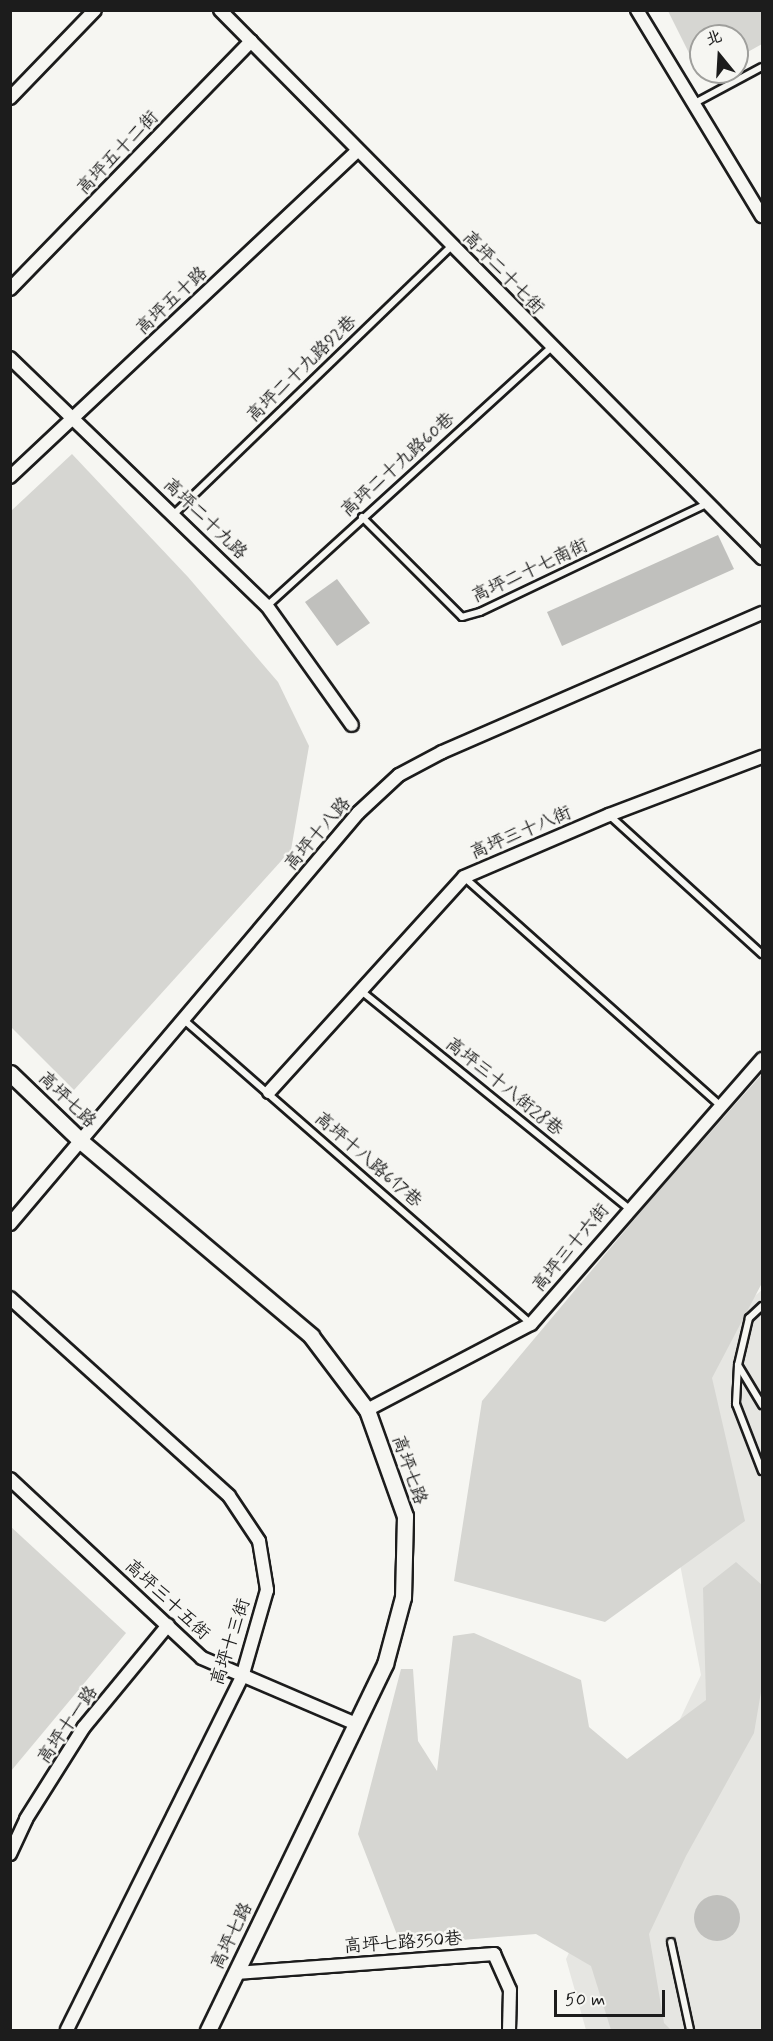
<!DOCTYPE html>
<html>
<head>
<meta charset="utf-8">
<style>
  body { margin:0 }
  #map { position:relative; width:773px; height:2041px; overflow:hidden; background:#f6f6f2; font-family:Mynerve,"LXGW WenKai TC",sans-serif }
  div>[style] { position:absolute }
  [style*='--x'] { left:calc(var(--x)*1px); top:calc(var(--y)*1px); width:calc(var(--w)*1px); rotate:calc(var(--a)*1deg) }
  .built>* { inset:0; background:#e6e6e2 }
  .green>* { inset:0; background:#d6d6d2 }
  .building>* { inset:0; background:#c0c0bd }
  .round { border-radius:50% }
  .roads { filter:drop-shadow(2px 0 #1c1c1c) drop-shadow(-2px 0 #1c1c1c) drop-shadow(0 2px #1c1c1c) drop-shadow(0 -2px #1c1c1c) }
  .service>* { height:6px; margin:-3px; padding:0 3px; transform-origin:3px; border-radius:3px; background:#f6f6f2 }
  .minor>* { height:12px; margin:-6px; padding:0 6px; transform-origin:6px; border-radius:6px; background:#f6f6f2 }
  .tertiary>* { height:15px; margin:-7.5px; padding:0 7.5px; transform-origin:7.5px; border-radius:7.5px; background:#f6f6f2 }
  span { translate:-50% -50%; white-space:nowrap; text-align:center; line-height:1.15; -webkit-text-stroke:5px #f6f6f2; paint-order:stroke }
  .street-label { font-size:18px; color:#1c1c1c }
  .frame { position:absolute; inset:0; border:12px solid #1c1c1c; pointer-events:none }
  .north { position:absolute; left:689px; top:24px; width:60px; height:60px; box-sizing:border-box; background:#f6f6f2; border:2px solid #9f9f9c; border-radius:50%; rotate:342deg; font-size:16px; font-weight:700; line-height:24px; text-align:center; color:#1c1c1c }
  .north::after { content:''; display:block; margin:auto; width:21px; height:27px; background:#1c1c1c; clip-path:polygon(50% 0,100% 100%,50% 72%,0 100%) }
  .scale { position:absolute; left:554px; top:1990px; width:111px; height:27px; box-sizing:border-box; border:3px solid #1c1c1c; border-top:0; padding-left:8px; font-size:18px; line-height:21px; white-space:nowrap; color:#1c1c1c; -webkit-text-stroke:4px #f6f6f2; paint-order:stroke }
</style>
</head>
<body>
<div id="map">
  <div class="built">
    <div style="clip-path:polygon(762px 1290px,762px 2030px,586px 2030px,566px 1959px,701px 1675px,646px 1385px)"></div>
  </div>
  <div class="green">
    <div style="clip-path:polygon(668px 11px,762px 11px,762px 44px,737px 58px,737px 36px,701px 36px,701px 72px,711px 72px,701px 77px)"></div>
    <div style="clip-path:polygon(72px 454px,188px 577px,278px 682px,309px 746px,291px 850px,74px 1090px,10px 1026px,11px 511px)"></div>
    <div style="clip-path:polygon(762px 1074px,762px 1283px,712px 1378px,745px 1521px,605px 1622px,454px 1581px,482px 1401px,649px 1202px)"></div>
    <div style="clip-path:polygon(10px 1526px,126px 1633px,11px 1771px,10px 1771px)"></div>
    <div style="clip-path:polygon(736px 1562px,762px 1585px,762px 1686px,754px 1733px,686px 1856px,649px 1934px,664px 2023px,671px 2030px,611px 2030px,591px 1966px,536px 1934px,401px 1945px,358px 1834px,401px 1669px,413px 1669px,418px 1741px,437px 1771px,453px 1636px,474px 1633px,581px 1680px,589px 1727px,627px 1759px,706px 1700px,703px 1588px)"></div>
  </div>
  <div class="building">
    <div style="clip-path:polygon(718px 535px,734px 569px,562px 646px,547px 612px)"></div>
    <div style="clip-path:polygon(337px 579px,370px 623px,337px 646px,305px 602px)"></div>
    <div class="round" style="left:694px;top:1895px;width:46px;height:46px"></div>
  </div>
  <div class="roads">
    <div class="service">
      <div style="--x:693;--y:104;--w:78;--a:-28.2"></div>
      <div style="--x:174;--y:514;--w:386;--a:-44"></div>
      <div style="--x:362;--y:517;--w:141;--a:45"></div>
      <div style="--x:462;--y:617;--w:19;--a:-16"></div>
      <div style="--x:480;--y:612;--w:250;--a:-25.5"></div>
      <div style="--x:267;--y:606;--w:384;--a:-42.3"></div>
      <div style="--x:609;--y:815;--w:207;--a:42.3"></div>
      <div style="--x:465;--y:878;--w:340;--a:41.7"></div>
      <div style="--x:360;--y:990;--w:345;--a:39.1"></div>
      <div style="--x:184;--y:1020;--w:461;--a:41.2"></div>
      <div style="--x:762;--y:1306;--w:18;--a:137"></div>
      <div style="--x:749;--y:1318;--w:48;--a:103.2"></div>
      <div style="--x:738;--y:1365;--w:39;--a:93"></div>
      <div style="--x:736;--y:1404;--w:72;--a:68.8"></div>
      <div style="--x:738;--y:1365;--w:47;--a:59"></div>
      <div style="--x:671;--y:1942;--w:90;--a:77.8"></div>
    </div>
    <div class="minor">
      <div style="--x:220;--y:10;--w:771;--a:45.32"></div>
      <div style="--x:637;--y:10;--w:241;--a:58.8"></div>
      <div style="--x:10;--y:98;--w:122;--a:-46"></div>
      <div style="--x:10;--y:289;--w:346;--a:-45.8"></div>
      <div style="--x:10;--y:358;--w:357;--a:44"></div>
      <div style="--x:267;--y:606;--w:146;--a:54.5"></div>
      <div style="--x:10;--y:477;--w:476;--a:-43.2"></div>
      <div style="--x:269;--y:1092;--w:290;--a:-47.8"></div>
      <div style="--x:464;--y:877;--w:158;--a:-23.2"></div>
      <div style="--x:609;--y:815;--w:164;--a:-20.8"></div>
      <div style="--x:10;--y:1224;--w:539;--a:-49.74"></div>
      <div style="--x:358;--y:813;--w:56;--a:-42.8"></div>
      <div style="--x:399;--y:775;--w:49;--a:-28.1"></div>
      <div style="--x:442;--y:752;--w:349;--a:-23.5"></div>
      <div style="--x:10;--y:1298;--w:295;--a:42.1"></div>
      <div style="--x:229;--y:1496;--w:54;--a:56.3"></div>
      <div style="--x:259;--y:1541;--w:50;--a:80.7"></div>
      <div style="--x:267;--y:1590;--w:91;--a:106"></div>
      <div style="--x:242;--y:1677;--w:394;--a:116.4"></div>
      <div style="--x:367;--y:1410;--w:185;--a:-27.7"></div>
      <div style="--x:531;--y:1324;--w:352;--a:-48.9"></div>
      <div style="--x:10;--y:1479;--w:262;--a:43"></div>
      <div style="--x:202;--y:1658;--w:168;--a:23.2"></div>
      <div style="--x:10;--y:1854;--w:38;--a:-65"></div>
      <div style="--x:26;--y:1819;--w:109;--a:-57.8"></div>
      <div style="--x:84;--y:1727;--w:132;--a:-50.5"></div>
      <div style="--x:236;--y:1973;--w:259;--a:-4.2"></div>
      <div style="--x:494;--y:1954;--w:39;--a:66"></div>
      <div style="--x:510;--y:1990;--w:40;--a:91.4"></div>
    </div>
    <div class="tertiary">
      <div style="--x:10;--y:1073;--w:101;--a:43.8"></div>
      <div style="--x:83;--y:1143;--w:299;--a:40.2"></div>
      <div style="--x:311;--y:1336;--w:93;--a:52.9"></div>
      <div style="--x:367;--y:1410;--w:113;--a:70.3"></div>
      <div style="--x:405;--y:1516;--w:81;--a:91.4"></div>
      <div style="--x:403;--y:1597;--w:69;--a:105"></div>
      <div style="--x:385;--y:1664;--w:407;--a:115.8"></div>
    </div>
  </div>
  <div class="street-label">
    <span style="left:118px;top:153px;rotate:-46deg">高坪五十二街</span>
    <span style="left:503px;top:273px;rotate:46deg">高坪二十七街</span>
    <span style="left:172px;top:301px;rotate:-43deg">高坪五十路</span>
    <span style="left:302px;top:369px;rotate:-44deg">高坪二十九路92巷</span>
    <span style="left:398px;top:465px;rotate:-42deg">高坪二十九路60巷</span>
    <span style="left:205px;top:519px;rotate:44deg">高坪二十九路</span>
    <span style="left:530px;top:571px;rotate:-25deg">高坪二十七南街</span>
    <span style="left:521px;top:833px;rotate:-23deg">高坪三十八街</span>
    <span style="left:318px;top:834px;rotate:-49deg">高坪十八路</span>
    <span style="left:504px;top:1087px;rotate:39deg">高坪三十八街28巷</span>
    <span style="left:67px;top:1100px;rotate:44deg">高坪七路</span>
    <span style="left:368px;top:1160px;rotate:41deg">高坪十八路617巷</span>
    <span style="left:571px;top:1248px;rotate:-50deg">高坪三十六街</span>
    <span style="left:409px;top:1470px;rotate:71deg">高坪七路</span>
    <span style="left:167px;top:1600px;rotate:43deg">高坪三十五街</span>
    <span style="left:231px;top:1642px;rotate:-72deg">高坪十三街</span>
    <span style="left:68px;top:1725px;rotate:-55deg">高坪十一路</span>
    <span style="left:232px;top:1936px;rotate:-64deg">高坪七路</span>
    <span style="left:403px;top:1943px;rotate:-4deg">高坪七路350巷</span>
  </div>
  <div class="frame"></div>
  <div class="north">北</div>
  <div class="scale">50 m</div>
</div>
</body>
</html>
